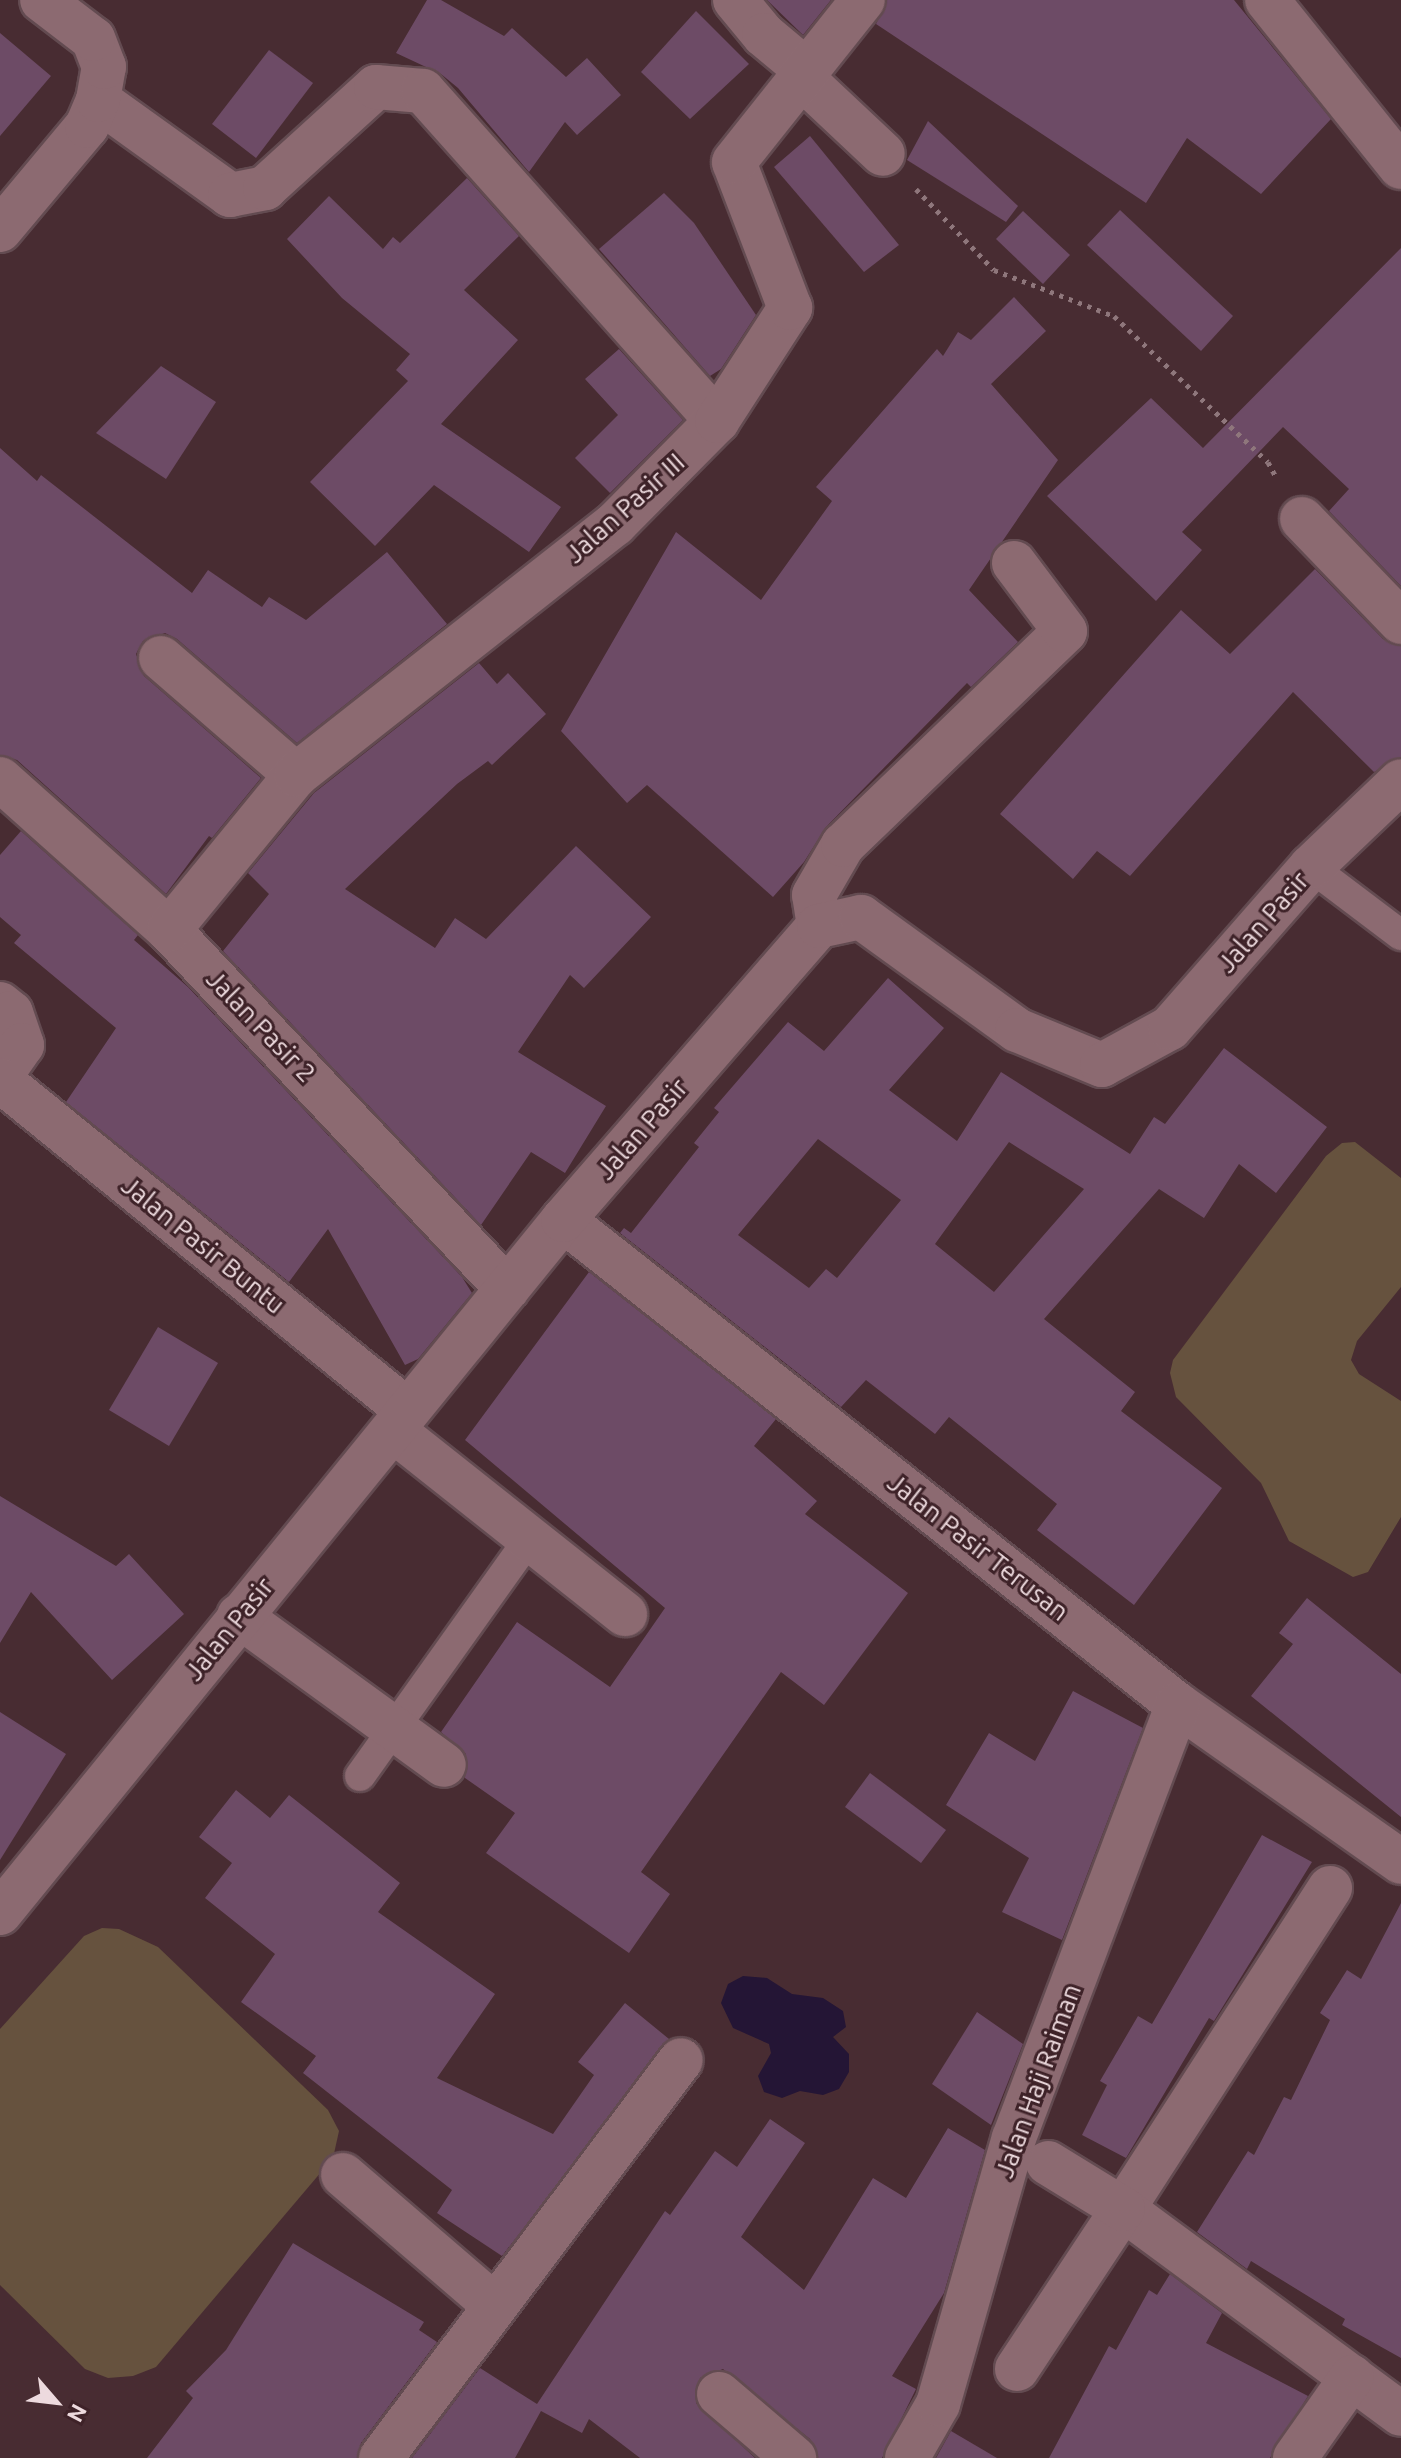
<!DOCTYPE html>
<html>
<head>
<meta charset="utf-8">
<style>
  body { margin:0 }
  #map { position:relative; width:1401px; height:2458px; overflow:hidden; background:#482c32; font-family:Ubuntu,sans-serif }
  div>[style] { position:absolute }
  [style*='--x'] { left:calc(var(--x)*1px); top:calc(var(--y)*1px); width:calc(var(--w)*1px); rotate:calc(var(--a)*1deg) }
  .green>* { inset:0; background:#66523e }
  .water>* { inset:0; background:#241535 }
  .building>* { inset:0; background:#6d4b66 }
  .path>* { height:5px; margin-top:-2.5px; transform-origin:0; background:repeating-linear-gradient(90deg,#8f777c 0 4px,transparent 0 10px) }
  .roads { filter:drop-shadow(2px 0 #634b51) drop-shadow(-2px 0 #634b51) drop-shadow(0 2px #634b51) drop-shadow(0 -2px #634b51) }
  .lane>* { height:30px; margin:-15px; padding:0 15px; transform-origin:15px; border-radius:15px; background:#8c6a71 }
  .street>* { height:44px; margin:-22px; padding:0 22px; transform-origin:22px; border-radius:22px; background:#8c6a71 }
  span { translate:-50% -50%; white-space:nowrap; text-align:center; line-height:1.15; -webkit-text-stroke:6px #3e2228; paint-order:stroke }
  .street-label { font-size:26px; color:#eddade }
  .north { position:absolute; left:16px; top:2362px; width:80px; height:80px; -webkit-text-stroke:6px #3e2228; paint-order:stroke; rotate:118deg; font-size:22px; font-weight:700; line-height:32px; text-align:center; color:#eddade }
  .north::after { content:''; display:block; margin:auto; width:28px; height:36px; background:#eddade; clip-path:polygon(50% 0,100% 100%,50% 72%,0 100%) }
</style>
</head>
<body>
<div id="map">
  <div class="green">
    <div style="clip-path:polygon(1355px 1142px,1401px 1178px,1401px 1287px,1357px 1341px,1351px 1360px,1359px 1374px,1401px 1401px,1401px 1517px,1368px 1572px,1353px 1577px,1289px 1541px,1261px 1483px,1176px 1397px,1170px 1373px,1173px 1360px,1326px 1156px,1342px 1143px)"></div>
    <div style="clip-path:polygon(102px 1928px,119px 1929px,158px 1947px,328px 2110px,339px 2131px,333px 2158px,156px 2367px,133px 2376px,108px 2378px,85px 2369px,0 2285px,0 2029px,84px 1936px)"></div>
  </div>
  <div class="water">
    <div style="clip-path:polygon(743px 1976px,767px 1978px,792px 1994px,823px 1998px,843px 2011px,846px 2027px,833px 2037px,849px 2054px,849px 2072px,839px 2089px,823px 2095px,800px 2091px,782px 2098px,764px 2092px,758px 2076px,771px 2053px,769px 2044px,733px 2028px,721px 2003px,728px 1984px)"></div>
  </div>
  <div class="building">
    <div style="clip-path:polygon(427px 0,441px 0,504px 36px,512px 28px,566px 77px,587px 58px,621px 95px,577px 135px,565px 122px,529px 172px,458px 88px,441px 74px,396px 53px)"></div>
    <div style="clip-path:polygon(767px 0,831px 0,803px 35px)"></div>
    <div style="clip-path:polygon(887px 0,1234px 0,1331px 119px,1261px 194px,1187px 138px,1146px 203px,876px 24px)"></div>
    <div style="clip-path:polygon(696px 11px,749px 64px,690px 119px,641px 72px)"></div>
    <div style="clip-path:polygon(0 33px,51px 76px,0 136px)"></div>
    <div style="clip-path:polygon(269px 50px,313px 83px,256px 158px,212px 124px)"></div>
    <div style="clip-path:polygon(928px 121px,1018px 206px,1006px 222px,907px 160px)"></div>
    <div style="clip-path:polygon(810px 136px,899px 245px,864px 272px,774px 167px)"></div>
    <div style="clip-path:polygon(467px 178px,519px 236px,464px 290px,518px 340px,441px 424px,561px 507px,529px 552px,434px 485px,375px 546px,310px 482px,408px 381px,396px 370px,410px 354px,342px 298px,287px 239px,329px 196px,383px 249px,393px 237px,400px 243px)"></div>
    <div style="clip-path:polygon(664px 193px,694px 223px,756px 315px,721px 369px,710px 376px,599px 249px)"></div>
    <div style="clip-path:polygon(1120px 210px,1233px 316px,1201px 351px,1087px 245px)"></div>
    <div style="clip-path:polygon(1023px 211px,1070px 255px,1043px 284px,996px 239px)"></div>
    <div style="clip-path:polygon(1401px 248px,1401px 586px,1329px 511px,1349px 489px,1283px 427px,1182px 532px,1202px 550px,1156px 601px,1047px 496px,1151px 398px,1203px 448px)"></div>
    <div style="clip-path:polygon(1014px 297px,1046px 331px,991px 384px,1058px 460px,969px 590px,1018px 642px,971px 687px,967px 683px,826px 827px,804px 862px,773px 897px,647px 785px,627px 803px,561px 731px,676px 532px,761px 600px,832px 501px,816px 487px,937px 349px,943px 356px,958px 332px,971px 340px)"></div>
    <div style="clip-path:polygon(619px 349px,683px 420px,610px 493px,575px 458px,618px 415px,585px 379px)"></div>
    <div style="clip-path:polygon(161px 366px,216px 402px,166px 479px,96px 433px)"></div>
    <div style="clip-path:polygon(0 448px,37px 481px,41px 475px,192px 593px,208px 570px,262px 607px,269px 597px,306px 620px,387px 552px,447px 624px,297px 743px,177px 639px,165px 633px,143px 641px,136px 654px,144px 676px,261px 778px,212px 838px,209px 836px,166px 894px,17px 760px,0 755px)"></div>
    <div style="clip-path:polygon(1315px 569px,1383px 639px,1401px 646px,1401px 757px,1374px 772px,1293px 692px,1130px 876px,1097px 851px,1073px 879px,1000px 814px,1181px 610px,1230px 654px)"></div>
    <div style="clip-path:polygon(479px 663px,497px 684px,508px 673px,546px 714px,492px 765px,488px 761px,457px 784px,345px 889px,435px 948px,455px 918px,486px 939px,576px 846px,651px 917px,584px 988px,570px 975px,518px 1052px,606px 1106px,565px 1173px,531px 1152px,481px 1225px,223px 951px,269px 894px,248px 873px,314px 793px)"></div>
    <div style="clip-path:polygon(21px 831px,138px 935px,134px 940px,188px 987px,462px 1277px,472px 1293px,418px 1359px,405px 1365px,328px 1229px,289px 1282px,66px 1102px,116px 1028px,14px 943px,21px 935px,0 917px,0 855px)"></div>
    <div style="clip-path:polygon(evenodd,888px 978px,944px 1028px,889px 1090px,957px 1141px,1001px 1072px,1130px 1154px,1154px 1117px,1165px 1124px,1224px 1048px,1327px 1127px,1276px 1193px,1239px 1164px,1204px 1218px,1159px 1189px,1044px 1319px,1135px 1392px,1121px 1411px,1222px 1488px,1134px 1605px,1037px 1530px,1057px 1504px,949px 1417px,935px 1434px,866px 1380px,841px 1407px,620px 1233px,624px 1228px,631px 1233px,699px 1147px,694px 1143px,719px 1112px,714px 1108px,788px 1022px,824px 1051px,888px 978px,818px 1139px,901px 1200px,837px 1278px,826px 1269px,809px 1288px,738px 1235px,818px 1139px,888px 978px,1009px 1142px,1084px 1189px,994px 1292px,935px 1244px,1009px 1142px)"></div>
    <div style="clip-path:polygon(589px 1272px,776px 1419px,754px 1446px,817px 1501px,805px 1514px,908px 1593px,824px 1705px,781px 1672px,641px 1872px,670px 1894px,629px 1953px,486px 1853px,515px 1813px,465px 1778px,466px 1754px,441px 1732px,517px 1622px,610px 1687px,665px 1608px,465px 1440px)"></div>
    <div style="clip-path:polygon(158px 1327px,218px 1363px,169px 1446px,109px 1410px)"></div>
    <div style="clip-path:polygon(0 1496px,116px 1566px,129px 1554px,184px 1614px,112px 1680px,31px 1592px,0 1643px)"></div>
    <div style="clip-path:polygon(1307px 1598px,1401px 1674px,1401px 1817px,1251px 1696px,1293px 1644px,1279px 1633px)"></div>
    <div style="clip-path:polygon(1073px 1691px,1143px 1728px,1062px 1940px,1002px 1912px,1029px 1858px,946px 1805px,989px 1733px,1035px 1761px)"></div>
    <div style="clip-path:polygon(0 1712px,66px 1754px,0 1860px)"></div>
    <div style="clip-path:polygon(870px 1773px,946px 1830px,921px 1863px,845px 1807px)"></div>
    <div style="clip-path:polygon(236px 1790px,270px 1818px,289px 1795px,400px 1883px,378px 1912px,495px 1994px,437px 2078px,553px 2134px,594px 2075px,578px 2062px,625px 2003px,669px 2039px,502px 2256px,437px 2213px,452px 2190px,303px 2073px,316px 2056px,241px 2002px,275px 1954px,205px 1898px,232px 1863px,199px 1837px)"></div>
    <div style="clip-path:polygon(1262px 1835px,1312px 1862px,1214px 2021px,1209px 2018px,1126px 2158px,1082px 2135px,1107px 2085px,1100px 2081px,1138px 2016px,1152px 2024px)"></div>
    <div style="clip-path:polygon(1401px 1903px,1401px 2358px,1342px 2325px,1345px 2319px,1251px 2261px,1247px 2269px,1197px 2232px,1248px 2151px,1254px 2155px,1284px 2097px,1291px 2100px,1330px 2020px,1320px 2013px,1347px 1970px,1361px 1979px)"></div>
    <div style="clip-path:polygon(977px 2012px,1023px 2044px,991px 2125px,932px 2084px)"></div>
    <div style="clip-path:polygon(770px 2119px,805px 2143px,741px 2237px,804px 2290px,873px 2178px,906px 2198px,948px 2128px,985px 2150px,944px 2293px,892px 2376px,916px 2389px,882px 2458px,818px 2458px,810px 2439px,723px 2369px,700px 2378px,696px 2403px,755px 2458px,640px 2458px,589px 2419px,582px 2433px,541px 2411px,515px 2458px,412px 2458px,480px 2368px,537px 2404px,665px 2211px,670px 2215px,715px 2151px,737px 2167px)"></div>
    <div style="clip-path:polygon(293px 2243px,424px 2322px,419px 2330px,437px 2342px,361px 2443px,357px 2458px,147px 2458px,193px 2398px,186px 2391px,226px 2350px)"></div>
    <div style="clip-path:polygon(1170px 2274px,1222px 2313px,1206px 2343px,1308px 2396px,1270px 2458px,1049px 2458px,1109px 2346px,1116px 2350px,1149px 2290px,1157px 2295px)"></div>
    <div style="clip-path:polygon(951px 2431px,997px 2458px,936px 2458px)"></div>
  </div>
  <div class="path">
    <div style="--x:916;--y:189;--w:112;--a:46.1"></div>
    <div style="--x:994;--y:270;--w:129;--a:21"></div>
    <div style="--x:1114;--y:316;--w:212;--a:43.5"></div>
    <div style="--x:1268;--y:462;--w:17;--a:62"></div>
  </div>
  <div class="roads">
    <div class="lane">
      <div style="--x:1311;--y:867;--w:113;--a:37.1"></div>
      <div style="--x:360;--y:1776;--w:292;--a:-54.5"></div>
    </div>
    <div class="street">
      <div style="--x:735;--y:0;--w:45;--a:50.4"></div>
      <div style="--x:764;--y:35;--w:56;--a:39.9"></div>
      <div style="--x:1267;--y:0;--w:214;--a:51.3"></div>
      <div style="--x:801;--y:77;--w:112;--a:43.2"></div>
      <div style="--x:98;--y:100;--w:163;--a:35.7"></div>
      <div style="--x:230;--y:195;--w:36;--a:-11"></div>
      <div style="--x:265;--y:188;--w:150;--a:-42.3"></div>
      <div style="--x:376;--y:87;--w:47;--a:4.9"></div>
      <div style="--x:423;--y:91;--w:442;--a:48.3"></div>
      <div style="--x:0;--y:230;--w:136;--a:-50.1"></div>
      <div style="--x:87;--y:126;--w:28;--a:-67"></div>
      <div style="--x:98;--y:100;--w:34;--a:-80"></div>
      <div style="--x:104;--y:67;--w:30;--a:-111"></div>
      <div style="--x:93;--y:39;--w:64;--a:-142.6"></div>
      <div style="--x:1302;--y:519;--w:143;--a:46.1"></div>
      <div style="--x:161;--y:658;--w:179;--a:40.9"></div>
      <div style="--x:0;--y:779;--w:227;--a:41.8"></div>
      <div style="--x:169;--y:930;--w:493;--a:46.7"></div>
      <div style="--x:819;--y:926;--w:31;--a:-99"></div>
      <div style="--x:814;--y:895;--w:58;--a:-59.9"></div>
      <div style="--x:843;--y:845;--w:308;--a:-43.9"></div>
      <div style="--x:1065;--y:631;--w:85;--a:-126.9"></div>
      <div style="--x:169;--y:930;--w:200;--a:-50.7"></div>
      <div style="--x:296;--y:775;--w:406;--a:-38.2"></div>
      <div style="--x:615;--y:524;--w:145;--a:-45.3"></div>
      <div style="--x:717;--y:421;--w:135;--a:-57.1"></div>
      <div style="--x:790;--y:308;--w:156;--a:-111"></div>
      <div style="--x:734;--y:162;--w:207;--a:-51.5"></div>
      <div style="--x:0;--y:1004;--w:14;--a:39"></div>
      <div style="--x:11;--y:1013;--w:34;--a:71"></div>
      <div style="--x:22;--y:1045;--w:39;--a:125"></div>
      <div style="--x:0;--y:1080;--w:524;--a:39.04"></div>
      <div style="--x:563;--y:1220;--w:783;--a:38.26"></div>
      <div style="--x:1178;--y:1705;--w:273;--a:35.1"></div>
      <div style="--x:394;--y:1431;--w:295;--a:38.4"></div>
      <div style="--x:239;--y:1616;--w:253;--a:36"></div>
      <div style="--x:1330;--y:1888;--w:382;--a:122.8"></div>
      <div style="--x:1123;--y:2209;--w:345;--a:36.4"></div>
      <div style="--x:0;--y:1913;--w:893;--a:-50.91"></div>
      <div style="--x:563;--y:1220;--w:390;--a:-49"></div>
      <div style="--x:819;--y:926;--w:43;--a:-12.1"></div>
      <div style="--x:861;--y:917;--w:193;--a:35.9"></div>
      <div style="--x:1017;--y:1030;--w:92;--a:22.4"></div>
      <div style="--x:1102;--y:1065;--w:77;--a:-28.6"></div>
      <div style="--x:1170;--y:1028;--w:214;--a:-48.8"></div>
      <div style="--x:1311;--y:867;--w:124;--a:-43.7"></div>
      <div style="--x:343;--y:2175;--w:199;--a:40.7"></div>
      <div style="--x:1017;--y:2369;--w:192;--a:-56.5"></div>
      <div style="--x:1123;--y:2209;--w:88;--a:-148.5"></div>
      <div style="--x:719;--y:2394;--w:99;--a:40.5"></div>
      <div style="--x:381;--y:2458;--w:498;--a:-53"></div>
      <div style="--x:907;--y:2458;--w:62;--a:-60.1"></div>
      <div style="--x:938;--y:2404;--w:277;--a:-74.1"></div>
      <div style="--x:1014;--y:2138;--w:463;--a:-69.3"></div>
      <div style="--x:1295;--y:2458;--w:99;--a:-54.9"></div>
    </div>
  </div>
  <div class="street-label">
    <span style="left:625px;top:508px;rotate:-42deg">Jalan Pasir III</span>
    <span style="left:1263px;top:922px;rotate:-49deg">Jalan Pasir</span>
    <span style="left:261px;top:1026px;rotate:46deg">Jalan Pasir 2</span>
    <span style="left:642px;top:1129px;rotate:-49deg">Jalan Pasir</span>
    <span style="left:203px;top:1245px;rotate:39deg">Jalan Pasir Buntu</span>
    <span style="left:978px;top:1547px;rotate:38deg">Jalan Pasir Terusan</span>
    <span style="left:229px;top:1629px;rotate:-51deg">Jalan Pasir</span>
    <span style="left:1038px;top:2081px;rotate:-70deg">Jalan Haji Raiman</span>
  </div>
  <div class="north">N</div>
</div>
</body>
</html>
